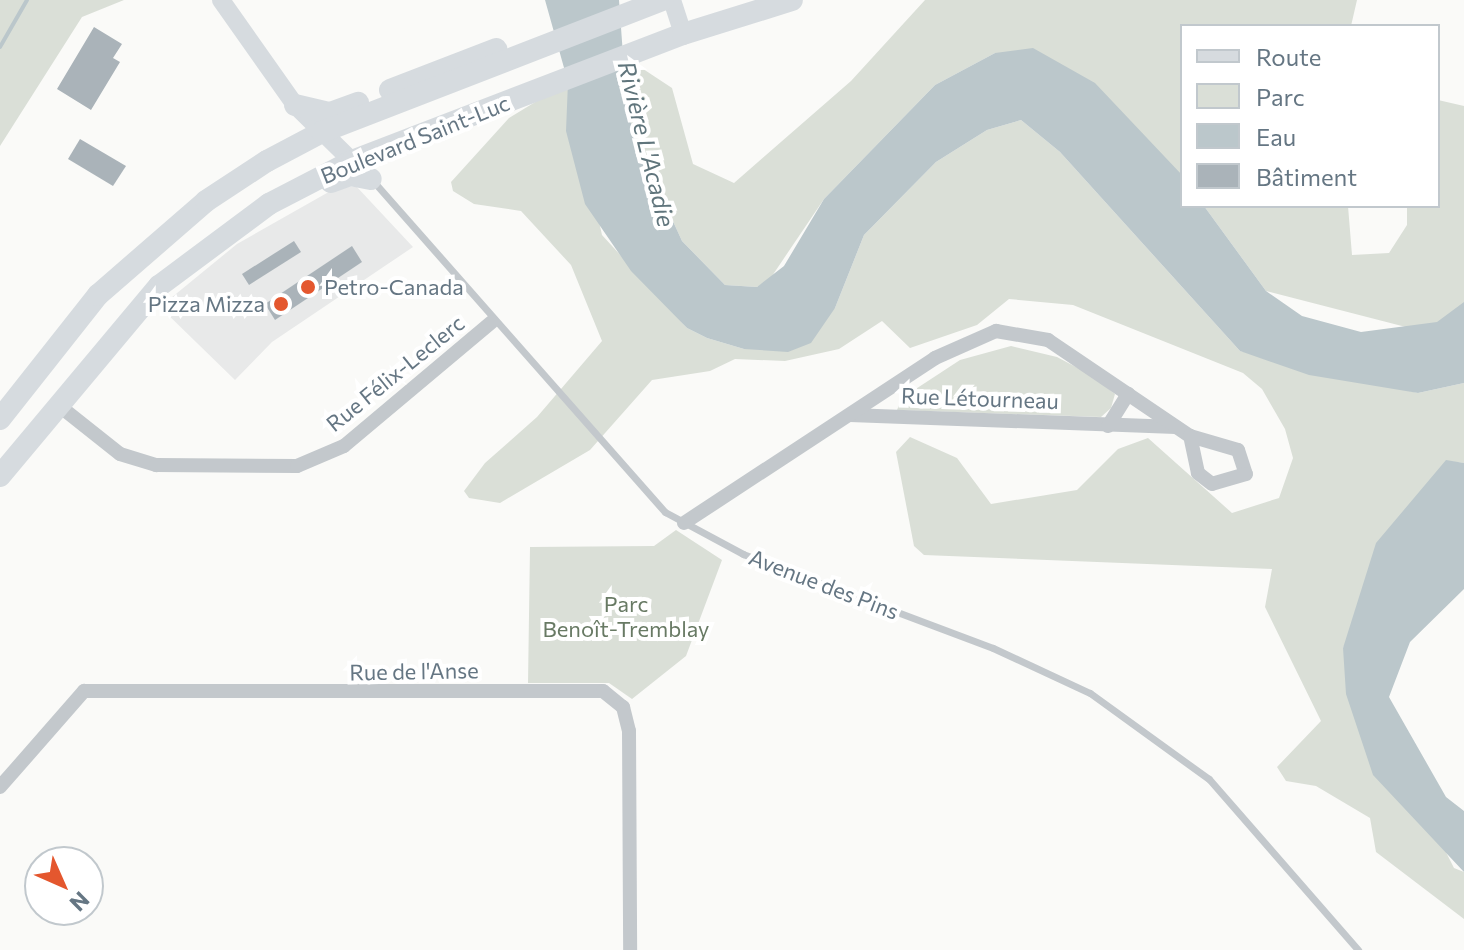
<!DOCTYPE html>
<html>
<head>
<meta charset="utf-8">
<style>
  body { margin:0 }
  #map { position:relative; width:1464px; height:950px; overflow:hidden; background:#fafaf8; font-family:Commissioner,sans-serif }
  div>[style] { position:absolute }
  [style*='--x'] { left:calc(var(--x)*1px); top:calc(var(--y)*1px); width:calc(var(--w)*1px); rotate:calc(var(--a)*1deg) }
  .built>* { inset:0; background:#e8e9e9 }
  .green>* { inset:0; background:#dadfd7 }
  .water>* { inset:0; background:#bbc7cb }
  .stream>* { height:4px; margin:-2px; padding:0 2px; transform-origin:2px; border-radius:2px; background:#bbc7cb }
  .building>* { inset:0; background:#aab3b9 }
  .lane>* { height:7px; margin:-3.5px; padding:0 3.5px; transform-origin:3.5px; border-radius:3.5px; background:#c3c8cc }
  .street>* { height:14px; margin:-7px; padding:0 7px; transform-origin:7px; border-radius:7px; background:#c3c8cc }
  .secondary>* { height:18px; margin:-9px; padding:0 9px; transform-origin:9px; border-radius:9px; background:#d6dbdf }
  .primary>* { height:22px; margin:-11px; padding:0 11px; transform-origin:11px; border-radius:11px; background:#d6dbdf }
  .dots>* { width:22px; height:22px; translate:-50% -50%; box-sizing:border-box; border:4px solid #fff; border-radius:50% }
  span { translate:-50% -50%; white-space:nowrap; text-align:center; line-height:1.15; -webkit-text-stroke:8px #fff; paint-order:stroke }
  .street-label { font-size:22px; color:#657683 }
  .poi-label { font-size:22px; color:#657683 }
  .left { translate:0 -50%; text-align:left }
  .right { translate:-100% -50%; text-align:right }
  .park-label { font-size:22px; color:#687a64 }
  .water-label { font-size:24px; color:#60757c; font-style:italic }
  .legend { position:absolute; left:1180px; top:24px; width:260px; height:184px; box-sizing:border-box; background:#fff; border:2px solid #c1c8cd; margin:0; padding:10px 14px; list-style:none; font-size:24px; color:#657683 }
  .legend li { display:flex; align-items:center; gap:16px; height:40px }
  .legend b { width:40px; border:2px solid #c1c8cd }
  .north { position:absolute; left:24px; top:846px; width:80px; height:80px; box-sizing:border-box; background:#fff; border:2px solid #c1c8cd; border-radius:50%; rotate:135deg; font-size:22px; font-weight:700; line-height:32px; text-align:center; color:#657683 }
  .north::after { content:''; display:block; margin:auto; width:28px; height:36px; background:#e4572e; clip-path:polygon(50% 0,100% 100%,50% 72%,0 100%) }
</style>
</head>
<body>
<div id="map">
  <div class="built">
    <div style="clip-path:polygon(356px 186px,413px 247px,272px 342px,235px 380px,160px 307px,237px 244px,334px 189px)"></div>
  </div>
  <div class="green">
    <div style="clip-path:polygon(0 0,124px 0,82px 17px,0 146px)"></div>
    <div style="clip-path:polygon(925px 0,1357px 0,1351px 26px,1182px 26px,1182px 175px,995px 53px,935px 85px,824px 199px,770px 279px,757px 287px,725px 285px,682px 241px,636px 140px,627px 110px,628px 59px,672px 88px,693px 164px,734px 183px,851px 81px)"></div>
    <div style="clip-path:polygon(568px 82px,602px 235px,687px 328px,707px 338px,744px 349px,835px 308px,864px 235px,936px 162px,987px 130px,1021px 120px,1060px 152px,1240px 351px,1418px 393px,1464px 383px,1464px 463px,1446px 461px,1343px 648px,1454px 868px,1464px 872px,1464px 919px,1376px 852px,1370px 818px,1316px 786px,1286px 781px,1277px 767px,1321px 721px,1265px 607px,1272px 569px,924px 555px,914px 546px,896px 452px,910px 437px,957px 458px,991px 504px,1077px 490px,1118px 449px,1148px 438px,1232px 513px,1279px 498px,1293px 458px,1285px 429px,1262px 389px,1243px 373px,1073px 305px,1009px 299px,977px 325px,910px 348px,882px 321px,839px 349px,785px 361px,735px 359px,710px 371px,652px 380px,590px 450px,500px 503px,469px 498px,464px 491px,485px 463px,537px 417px,602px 341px,571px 265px,521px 211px,474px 204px,453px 191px,451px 182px,509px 118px)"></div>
    <div style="clip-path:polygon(1438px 100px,1464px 106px,1464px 342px,1266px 291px,1204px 206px,1348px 206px,1352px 255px,1389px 253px,1407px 225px,1407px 206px,1438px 206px)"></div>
    <div style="clip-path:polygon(1011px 346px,1057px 357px,1091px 375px,1115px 394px,1111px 408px,1101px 417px,897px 410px,902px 398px,960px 360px)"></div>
    <div style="clip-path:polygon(676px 530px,722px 560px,686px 656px,632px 699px,609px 683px,528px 683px,530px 547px,654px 546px)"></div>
  </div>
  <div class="water">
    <div style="clip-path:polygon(545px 0,619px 0,627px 110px,636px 140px,682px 241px,725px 285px,757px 287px,784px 266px,824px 199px,935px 85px,995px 53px,1033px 48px,1095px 83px,1182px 175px,1182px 206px,1204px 206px,1266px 291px,1302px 316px,1361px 332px,1437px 322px,1464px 302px,1464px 383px,1418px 393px,1309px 375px,1240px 351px,1060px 152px,1021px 120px,987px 130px,936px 162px,864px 235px,835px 308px,811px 343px,788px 352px,744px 349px,707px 338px,687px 328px,631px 271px,585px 204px,566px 131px,568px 82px)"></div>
    <div style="clip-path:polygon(1446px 460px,1464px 463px,1464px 589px,1410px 642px,1389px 697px,1446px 797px,1464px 811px,1464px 872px,1373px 775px,1346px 694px,1343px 648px,1376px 543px)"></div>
  </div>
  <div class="stream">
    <div style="--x:0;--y:47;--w:54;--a:-60.1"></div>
  </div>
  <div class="building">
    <div style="clip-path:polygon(94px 27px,122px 44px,113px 58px,120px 62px,91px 110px,57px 89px)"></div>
    <div style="clip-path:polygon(80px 139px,126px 166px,113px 186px,68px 159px)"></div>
    <div style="clip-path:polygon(294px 241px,301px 252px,249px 285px,242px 274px)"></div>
    <div style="clip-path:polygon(352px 246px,362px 262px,275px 320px,265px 304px)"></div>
  </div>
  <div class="lane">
    <div style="--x:374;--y:182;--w:440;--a:48.6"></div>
    <div style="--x:665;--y:512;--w:89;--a:28.3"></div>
    <div style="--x:743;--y:554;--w:267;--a:20.6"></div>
    <div style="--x:993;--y:648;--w:107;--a:24.9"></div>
    <div style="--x:1090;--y:693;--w:147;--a:35.9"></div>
    <div style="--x:1209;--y:779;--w:227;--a:48.9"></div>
  </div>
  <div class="street">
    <div style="--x:57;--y:404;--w:80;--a:38.4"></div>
    <div style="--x:120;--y:454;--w:38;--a:17"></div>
    <div style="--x:156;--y:465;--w:141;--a:0.4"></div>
    <div style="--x:297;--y:466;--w:51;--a:-23.1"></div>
    <div style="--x:344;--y:446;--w:193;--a:-40"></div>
    <div style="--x:850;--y:415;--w:326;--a:2.1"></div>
    <div style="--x:1108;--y:426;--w:38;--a:-58"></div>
    <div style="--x:684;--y:523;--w:300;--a:-33.3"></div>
    <div style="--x:935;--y:358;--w:67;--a:-23.9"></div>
    <div style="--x:996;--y:331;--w:53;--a:9.8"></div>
    <div style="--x:1048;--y:340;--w:171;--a:34.1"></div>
    <div style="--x:1190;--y:436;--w:50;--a:16.3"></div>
    <div style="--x:1238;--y:450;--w:25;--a:72"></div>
    <div style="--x:1246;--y:474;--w:35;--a:164"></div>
    <div style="--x:1212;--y:484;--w:18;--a:-142"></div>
    <div style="--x:1198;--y:473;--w:38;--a:-102"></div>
    <div style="--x:0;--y:787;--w:128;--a:-48.8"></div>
    <div style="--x:84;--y:691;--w:519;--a:0"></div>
    <div style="--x:603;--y:691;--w:26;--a:39"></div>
    <div style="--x:623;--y:707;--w:25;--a:76"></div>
    <div style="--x:629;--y:731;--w:219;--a:89.7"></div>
  </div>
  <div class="secondary">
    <div style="--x:221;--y:0;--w:128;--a:54.8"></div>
    <div style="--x:295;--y:105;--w:80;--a:44.5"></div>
    <div style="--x:672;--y:0;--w:36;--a:72"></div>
  </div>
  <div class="primary">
    <div style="--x:390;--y:90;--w:114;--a:-21.1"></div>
    <div style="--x:295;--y:105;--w:36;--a:13"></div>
    <div style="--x:330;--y:113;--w:30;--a:-20"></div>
    <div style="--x:331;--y:182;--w:20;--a:-20"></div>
    <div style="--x:350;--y:175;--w:21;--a:11"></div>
    <div style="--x:0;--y:419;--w:158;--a:-51.7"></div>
    <div style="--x:98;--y:295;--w:143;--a:-41"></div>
    <div style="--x:206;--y:201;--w:73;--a:-33.3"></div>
    <div style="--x:267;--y:161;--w:62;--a:-27.8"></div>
    <div style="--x:322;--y:132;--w:365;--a:-21.2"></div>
    <div style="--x:0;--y:476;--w:248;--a:-50.1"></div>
    <div style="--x:159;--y:286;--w:137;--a:-36.7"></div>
    <div style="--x:269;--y:204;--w:93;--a:-27.4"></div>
    <div style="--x:352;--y:161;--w:355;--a:-21"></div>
    <div style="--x:683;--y:34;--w:114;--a:-17.3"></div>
  </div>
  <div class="dots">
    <div style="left:308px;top:287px;background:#e4572e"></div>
    <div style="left:281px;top:304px;background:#e4572e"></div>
  </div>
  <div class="street-label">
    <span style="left:415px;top:139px;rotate:-22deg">Boulevard Saint-Luc</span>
    <span style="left:395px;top:373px;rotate:-39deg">Rue Félix-Leclerc</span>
    <span style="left:980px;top:398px;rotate:2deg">Rue Létourneau</span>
    <span style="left:824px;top:584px;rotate:21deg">Avenue des Pins</span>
    <span style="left:414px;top:671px;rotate:-1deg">Rue de l'Anse</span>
  </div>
  <div class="poi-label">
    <span class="left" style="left:324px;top:287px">Petro-Canada</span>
    <span class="right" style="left:265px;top:304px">Pizza Mizza</span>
  </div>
  <div class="park-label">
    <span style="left:626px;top:616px">Parc<br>Benoît-Tremblay</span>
  </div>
  <div class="water-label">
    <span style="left:647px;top:144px;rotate:76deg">Rivière L'Acadie</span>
  </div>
  <ul class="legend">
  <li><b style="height:10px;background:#d6dbdf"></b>Route</li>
  <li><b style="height:22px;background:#dadfd7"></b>Parc</li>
  <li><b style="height:22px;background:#bbc7cb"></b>Eau</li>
  <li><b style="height:22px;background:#aab3b9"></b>Bâtiment</li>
  </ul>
  <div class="north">N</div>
</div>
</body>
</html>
